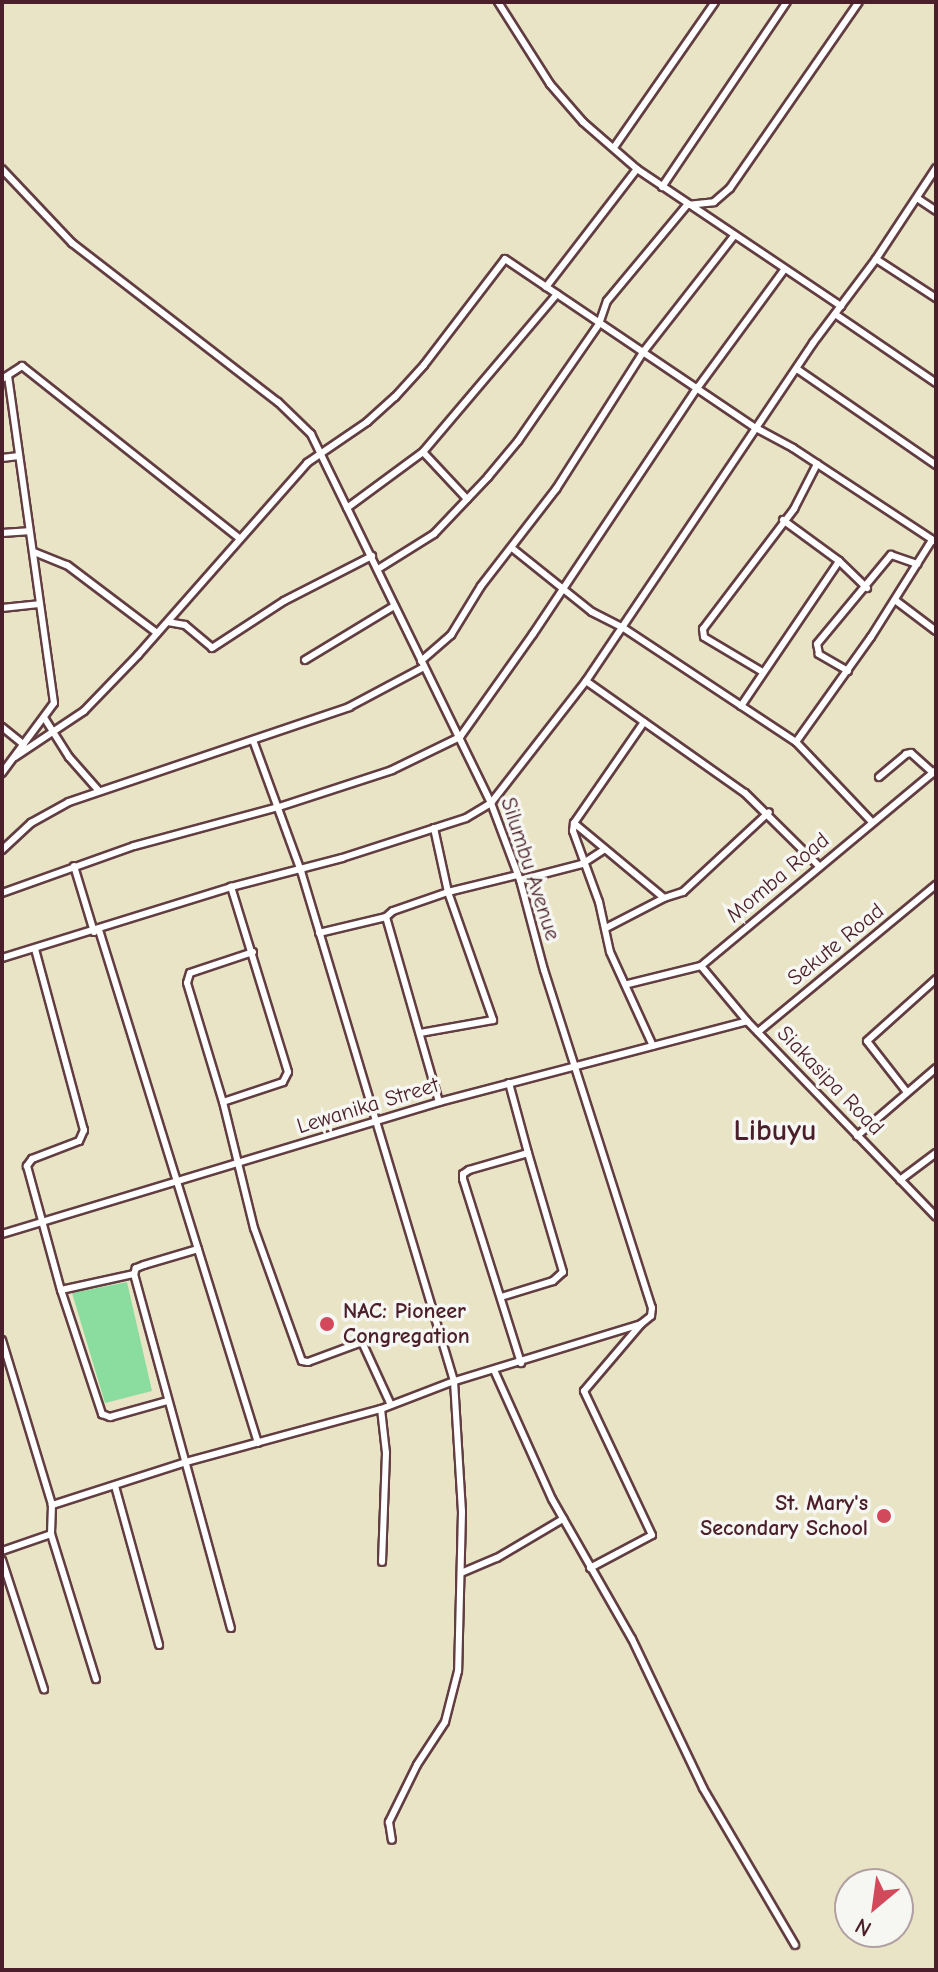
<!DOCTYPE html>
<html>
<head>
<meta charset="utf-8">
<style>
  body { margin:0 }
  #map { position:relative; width:938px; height:1972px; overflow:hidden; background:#e9e4c5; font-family:"Comic Neue",sans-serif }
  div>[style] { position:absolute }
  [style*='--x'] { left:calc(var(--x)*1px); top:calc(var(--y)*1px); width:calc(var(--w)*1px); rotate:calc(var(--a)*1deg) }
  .green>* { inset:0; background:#8add9e }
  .roads { filter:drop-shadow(2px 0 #623d42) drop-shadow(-2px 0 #623d42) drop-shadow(0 2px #623d42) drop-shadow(0 -2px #623d42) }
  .street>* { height:6px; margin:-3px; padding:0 3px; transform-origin:3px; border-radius:3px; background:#fff }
  .dots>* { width:22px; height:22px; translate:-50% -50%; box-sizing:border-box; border:4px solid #f6f6f2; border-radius:50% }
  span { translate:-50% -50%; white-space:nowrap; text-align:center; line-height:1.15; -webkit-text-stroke:7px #f6f6f2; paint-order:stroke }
  .street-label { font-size:22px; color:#4a1f2b }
  .poi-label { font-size:22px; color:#4a1f2b; font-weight:700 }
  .left { translate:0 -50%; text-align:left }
  .right { translate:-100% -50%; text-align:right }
  .district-label { font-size:30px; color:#4a1f2b; font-weight:700 }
  .frame { position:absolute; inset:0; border:4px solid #4a1f2b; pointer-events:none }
  .north { position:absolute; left:834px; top:1868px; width:80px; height:80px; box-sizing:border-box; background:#f6f6f2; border:2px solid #b1a0a2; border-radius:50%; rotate:209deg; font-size:22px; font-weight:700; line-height:32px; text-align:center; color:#4a1f2b }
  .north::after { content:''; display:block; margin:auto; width:28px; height:36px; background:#d1495b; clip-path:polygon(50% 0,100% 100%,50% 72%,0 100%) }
</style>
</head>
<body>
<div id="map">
  <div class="green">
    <div style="clip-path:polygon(127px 1282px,152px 1391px,105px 1403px,72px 1293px)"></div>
  </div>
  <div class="roads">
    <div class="street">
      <div style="--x:498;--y:2;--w:97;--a:57.6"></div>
      <div style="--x:550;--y:84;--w:50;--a:49"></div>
      <div style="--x:583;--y:122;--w:72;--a:41"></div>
      <div style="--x:637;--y:169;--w:246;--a:33.9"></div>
      <div style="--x:615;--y:146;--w:175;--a:-55.2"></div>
      <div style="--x:2;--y:169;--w:102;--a:46.6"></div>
      <div style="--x:72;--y:243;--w:260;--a:37.7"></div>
      <div style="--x:278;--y:402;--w:46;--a:44.1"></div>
      <div style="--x:311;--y:434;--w:411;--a:64"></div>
      <div style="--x:491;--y:803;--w:82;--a:69.4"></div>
      <div style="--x:520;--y:880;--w:93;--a:75.1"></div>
      <div style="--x:544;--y:970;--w:355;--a:72.3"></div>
      <div style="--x:652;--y:1308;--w:8;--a:97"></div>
      <div style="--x:651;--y:1316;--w:13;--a:141"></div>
      <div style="--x:641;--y:1324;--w:195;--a:163"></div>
      <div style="--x:454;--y:1381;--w:78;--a:159"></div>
      <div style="--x:381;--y:1409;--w:202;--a:164.8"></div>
      <div style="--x:186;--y:1462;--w:141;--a:162.2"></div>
      <div style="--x:662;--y:187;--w:223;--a:-56"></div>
      <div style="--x:917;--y:198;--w:23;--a:34"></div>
      <div style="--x:876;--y:259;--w:72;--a:33"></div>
      <div style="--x:546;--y:287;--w:149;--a:-52.4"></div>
      <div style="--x:835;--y:314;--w:122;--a:34.3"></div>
      <div style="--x:797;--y:369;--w:169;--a:34.6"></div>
      <div style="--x:2;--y:379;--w:24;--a:-33"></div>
      <div style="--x:22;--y:366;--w:278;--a:38.4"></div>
      <div style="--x:2;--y:458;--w:17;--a:-7"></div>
      <div style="--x:467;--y:499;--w:64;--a:-133.1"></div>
      <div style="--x:423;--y:452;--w:207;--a:-49.7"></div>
      <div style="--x:347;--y:508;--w:94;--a:-36.4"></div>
      <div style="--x:783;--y:520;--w:69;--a:36.2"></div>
      <div style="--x:839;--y:561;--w:39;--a:44"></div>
      <div style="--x:2;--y:533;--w:26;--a:-4"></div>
      <div style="--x:512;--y:548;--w:102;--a:38.7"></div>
      <div style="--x:592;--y:612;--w:34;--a:27"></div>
      <div style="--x:622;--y:627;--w:209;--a:33.5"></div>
      <div style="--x:796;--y:742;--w:110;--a:46.5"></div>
      <div style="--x:34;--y:552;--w:35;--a:22"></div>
      <div style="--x:67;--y:565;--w:113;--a:37.1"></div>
      <div style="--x:378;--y:569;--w:66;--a:-32"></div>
      <div style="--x:434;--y:534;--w:79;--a:-46.5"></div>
      <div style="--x:488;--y:477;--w:47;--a:-50.2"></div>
      <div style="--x:518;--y:441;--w:142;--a:-55.3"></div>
      <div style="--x:599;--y:324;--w:24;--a:-71"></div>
      <div style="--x:607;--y:301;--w:125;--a:-50.2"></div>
      <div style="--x:687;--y:205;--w:27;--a:-6"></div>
      <div style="--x:714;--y:202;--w:21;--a:-41"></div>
      <div style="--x:730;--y:188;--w:226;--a:-55.3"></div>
      <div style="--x:895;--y:600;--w:51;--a:37.1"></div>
      <div style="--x:2;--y:608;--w:37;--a:-6"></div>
      <div style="--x:168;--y:622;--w:17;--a:10"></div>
      <div style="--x:185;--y:625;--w:35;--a:40"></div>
      <div style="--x:212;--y:648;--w:86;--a:-33.1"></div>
      <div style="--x:284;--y:601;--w:99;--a:-27.1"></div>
      <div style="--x:305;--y:660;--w:104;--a:-31.2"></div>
      <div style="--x:421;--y:661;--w:40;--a:-41"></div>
      <div style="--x:451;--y:635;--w:57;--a:-58.5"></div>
      <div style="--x:481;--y:586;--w:123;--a:-52.3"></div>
      <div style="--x:556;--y:489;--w:164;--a:-57.5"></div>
      <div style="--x:644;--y:351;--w:146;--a:-52"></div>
      <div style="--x:761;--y:671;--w:66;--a:-149.2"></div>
      <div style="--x:704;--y:637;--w:8;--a:-97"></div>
      <div style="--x:703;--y:629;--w:151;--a:-52.8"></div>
      <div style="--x:794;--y:509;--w:51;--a:-62.9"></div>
      <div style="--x:848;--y:671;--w:34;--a:-150"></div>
      <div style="--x:819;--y:654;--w:10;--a:-101"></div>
      <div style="--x:817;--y:644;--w:116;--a:-50.3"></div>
      <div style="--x:891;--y:555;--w:28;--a:19"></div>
      <div style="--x:586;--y:681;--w:194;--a:35.2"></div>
      <div style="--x:745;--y:793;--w:104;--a:44.6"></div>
      <div style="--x:741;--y:706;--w:175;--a:-55.9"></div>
      <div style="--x:45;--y:719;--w:45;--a:57.7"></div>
      <div style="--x:69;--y:757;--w:45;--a:48.6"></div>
      <div style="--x:644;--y:722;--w:123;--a:124.7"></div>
      <div style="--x:574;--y:823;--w:8;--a:97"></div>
      <div style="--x:573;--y:831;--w:76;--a:69.9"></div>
      <div style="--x:599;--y:902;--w:51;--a:77.6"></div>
      <div style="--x:610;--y:952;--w:103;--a:65.4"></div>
      <div style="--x:2;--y:727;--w:28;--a:39"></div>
      <div style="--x:253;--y:740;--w:140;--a:69.9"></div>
      <div style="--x:301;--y:871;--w:532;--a:73.3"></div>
      <div style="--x:454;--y:1381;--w:131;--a:86.5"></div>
      <div style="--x:462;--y:1512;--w:159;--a:91.4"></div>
      <div style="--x:458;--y:1671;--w:53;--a:104.3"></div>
      <div style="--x:445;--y:1722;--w:51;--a:123.1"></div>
      <div style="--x:417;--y:1765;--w:64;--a:116.2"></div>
      <div style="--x:389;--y:1822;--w:18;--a:81"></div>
      <div style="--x:796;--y:742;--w:129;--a:-54.5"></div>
      <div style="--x:871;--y:637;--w:115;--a:-57.8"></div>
      <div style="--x:15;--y:757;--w:83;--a:-33.7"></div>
      <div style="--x:84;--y:711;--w:78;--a:-46"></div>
      <div style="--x:138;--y:655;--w:256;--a:-48.6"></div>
      <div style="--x:307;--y:463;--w:73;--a:-34.3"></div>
      <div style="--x:367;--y:422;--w:38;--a:-42"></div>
      <div style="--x:395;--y:397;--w:43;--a:-47.8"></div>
      <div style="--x:424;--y:365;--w:133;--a:-52.6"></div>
      <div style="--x:505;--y:259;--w:303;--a:34"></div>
      <div style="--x:756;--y:428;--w:42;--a:28.4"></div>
      <div style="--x:793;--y:448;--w:171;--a:33.3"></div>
      <div style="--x:2;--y:773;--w:87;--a:-53.4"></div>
      <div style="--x:54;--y:703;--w:330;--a:-98"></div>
      <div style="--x:879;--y:777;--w:35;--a:-40"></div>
      <div style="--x:906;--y:754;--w:5;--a:-11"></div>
      <div style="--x:911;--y:753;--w:30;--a:42"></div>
      <div style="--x:574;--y:823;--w:117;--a:39.8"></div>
      <div style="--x:434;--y:828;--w:66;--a:77.7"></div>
      <div style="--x:448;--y:892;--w:72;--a:-13.7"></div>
      <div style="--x:2;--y:850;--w:40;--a:-43"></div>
      <div style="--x:31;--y:823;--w:43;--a:-28.9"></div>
      <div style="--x:69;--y:802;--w:296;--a:-18.7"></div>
      <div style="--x:349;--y:707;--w:85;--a:-28.1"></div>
      <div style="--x:74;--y:866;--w:69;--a:73.1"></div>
      <div style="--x:520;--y:880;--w:64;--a:-14.5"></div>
      <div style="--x:582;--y:864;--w:27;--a:-33"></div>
      <div style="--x:2;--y:893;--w:140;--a:-19.6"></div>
      <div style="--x:134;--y:846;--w:150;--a:-15.1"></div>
      <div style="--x:279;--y:807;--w:119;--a:-18.1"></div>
      <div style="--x:392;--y:770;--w:76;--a:-25.9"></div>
      <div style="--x:460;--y:737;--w:126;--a:-54.7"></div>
      <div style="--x:533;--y:634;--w:297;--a:-56.3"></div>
      <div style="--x:698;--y:387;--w:145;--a:-53.7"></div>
      <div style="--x:386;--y:917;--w:9;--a:-41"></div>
      <div style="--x:393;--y:911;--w:58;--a:-19.1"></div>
      <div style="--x:448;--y:892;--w:136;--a:70.6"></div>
      <div style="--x:493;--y:1020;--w:74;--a:169.9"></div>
      <div style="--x:606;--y:928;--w:65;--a:-27.3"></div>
      <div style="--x:664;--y:898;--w:20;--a:-18"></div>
      <div style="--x:683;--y:892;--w:117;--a:-42.9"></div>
      <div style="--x:99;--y:930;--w:537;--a:72.78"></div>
      <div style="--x:319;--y:933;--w:69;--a:-13.4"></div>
      <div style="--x:386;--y:917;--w:192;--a:74"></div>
      <div style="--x:35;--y:949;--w:188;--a:74.9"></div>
      <div style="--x:84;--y:1130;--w:12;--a:114"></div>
      <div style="--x:79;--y:1141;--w:50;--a:159"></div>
      <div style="--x:32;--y:1159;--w:9;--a:126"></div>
      <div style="--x:27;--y:1166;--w:129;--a:74.7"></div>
      <div style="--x:61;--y:1290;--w:131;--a:71.7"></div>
      <div style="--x:102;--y:1414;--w:9;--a:21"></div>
      <div style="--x:110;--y:1417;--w:59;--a:-15.7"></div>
      <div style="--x:253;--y:952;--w:66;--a:161.6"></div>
      <div style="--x:190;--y:973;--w:10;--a:107"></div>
      <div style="--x:187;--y:983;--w:124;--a:73.2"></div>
      <div style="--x:223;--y:1102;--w:130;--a:76.2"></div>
      <div style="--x:254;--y:1228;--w:141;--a:70.2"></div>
      <div style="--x:302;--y:1361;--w:6;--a:9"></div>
      <div style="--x:308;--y:1362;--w:58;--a:-20.3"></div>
      <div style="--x:362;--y:1342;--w:69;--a:65.3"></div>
      <div style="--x:2;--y:958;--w:240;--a:-17.2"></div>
      <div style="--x:231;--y:887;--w:115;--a:-14.6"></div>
      <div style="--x:342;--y:858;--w:130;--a:-17.9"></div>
      <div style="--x:466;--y:818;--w:29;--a:-31"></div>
      <div style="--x:491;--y:803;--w:155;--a:-52.1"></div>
      <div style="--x:586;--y:681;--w:407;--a:-56.1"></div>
      <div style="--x:813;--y:343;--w:105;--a:-53.1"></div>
      <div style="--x:876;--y:259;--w:109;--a:-56.6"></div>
      <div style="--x:701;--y:966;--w:72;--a:50.1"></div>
      <div style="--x:747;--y:1021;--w:272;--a:46"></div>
      <div style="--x:628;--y:984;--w:75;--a:-13.9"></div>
      <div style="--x:701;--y:966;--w:306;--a:-39.8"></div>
      <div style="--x:758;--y:1032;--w:231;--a:-39.6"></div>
      <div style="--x:509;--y:1083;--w:73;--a:74.8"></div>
      <div style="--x:528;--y:1153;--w:61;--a:163.9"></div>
      <div style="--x:469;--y:1170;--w:7;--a:146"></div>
      <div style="--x:463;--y:1174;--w:5;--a:90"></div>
      <div style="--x:463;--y:1179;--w:193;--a:72.5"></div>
      <div style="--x:906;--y:1091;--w:63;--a:-128"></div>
      <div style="--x:867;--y:1041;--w:93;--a:-41.9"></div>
      <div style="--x:223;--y:1102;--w:63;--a:-18.4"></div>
      <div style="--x:283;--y:1082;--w:11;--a:-63"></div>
      <div style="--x:288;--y:1072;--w:194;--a:-107.1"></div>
      <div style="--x:857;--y:1136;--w:104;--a:-40.7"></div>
      <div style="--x:900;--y:1180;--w:45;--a:-36.9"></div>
      <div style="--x:2;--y:1234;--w:457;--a:-16.8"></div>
      <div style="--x:439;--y:1102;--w:318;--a:-14.7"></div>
      <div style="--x:198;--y:1249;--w:56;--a:163.5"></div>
      <div style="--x:144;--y:1265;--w:9;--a:159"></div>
      <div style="--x:136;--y:1268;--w:6;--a:108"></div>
      <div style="--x:134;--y:1274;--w:367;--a:74.7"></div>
      <div style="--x:61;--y:1290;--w:75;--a:-12.4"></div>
      <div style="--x:501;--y:1297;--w:54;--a:-17.1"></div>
      <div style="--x:553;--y:1281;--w:13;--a:-42"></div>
      <div style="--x:563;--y:1272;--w:124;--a:-106.4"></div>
      <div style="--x:2;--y:1340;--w:172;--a:73.1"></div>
      <div style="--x:52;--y:1505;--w:29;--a:92"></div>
      <div style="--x:51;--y:1534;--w:152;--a:72.8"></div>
      <div style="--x:494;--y:1370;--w:141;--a:65.8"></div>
      <div style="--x:552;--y:1499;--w:161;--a:60.3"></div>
      <div style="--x:632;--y:1639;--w:165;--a:64.5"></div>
      <div style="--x:703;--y:1788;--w:182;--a:59.6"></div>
      <div style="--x:381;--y:1409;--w:44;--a:83.5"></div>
      <div style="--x:386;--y:1453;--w:109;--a:92.1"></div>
      <div style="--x:115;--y:1486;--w:165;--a:74.5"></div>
      <div style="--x:2;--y:1551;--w:52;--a:-19.1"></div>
      <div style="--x:2;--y:1560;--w:136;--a:72"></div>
      <div style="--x:590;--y:1568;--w:70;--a:-28"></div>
      <div style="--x:652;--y:1535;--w:159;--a:-115.3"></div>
      <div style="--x:584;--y:1391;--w:88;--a:-49.6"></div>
      <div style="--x:461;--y:1573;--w:39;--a:-23"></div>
      <div style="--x:497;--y:1558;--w:77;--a:-30.6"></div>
    </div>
  </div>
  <div class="dots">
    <div style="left:327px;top:1324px;background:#d1495b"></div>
    <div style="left:884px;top:1516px;background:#d1495b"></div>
  </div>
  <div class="street-label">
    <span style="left:530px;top:869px;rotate:72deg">Silumbu Avenue</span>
    <span style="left:778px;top:878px;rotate:-40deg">Momba Road</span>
    <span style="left:836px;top:945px;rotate:-39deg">Sekute Road</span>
    <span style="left:830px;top:1081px;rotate:46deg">Siakasipa Road</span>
    <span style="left:368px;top:1106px;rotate:-17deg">Lewanika Street</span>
  </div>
  <div class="poi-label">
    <span class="left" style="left:343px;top:1324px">NAC: Pioneer<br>Congregation</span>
    <span class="right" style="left:868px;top:1516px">St. Mary's<br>Secondary School</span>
  </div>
  <div class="district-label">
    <span style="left:775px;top:1131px">Libuyu</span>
  </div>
  <div class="frame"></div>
  <div class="north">N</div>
</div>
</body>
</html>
